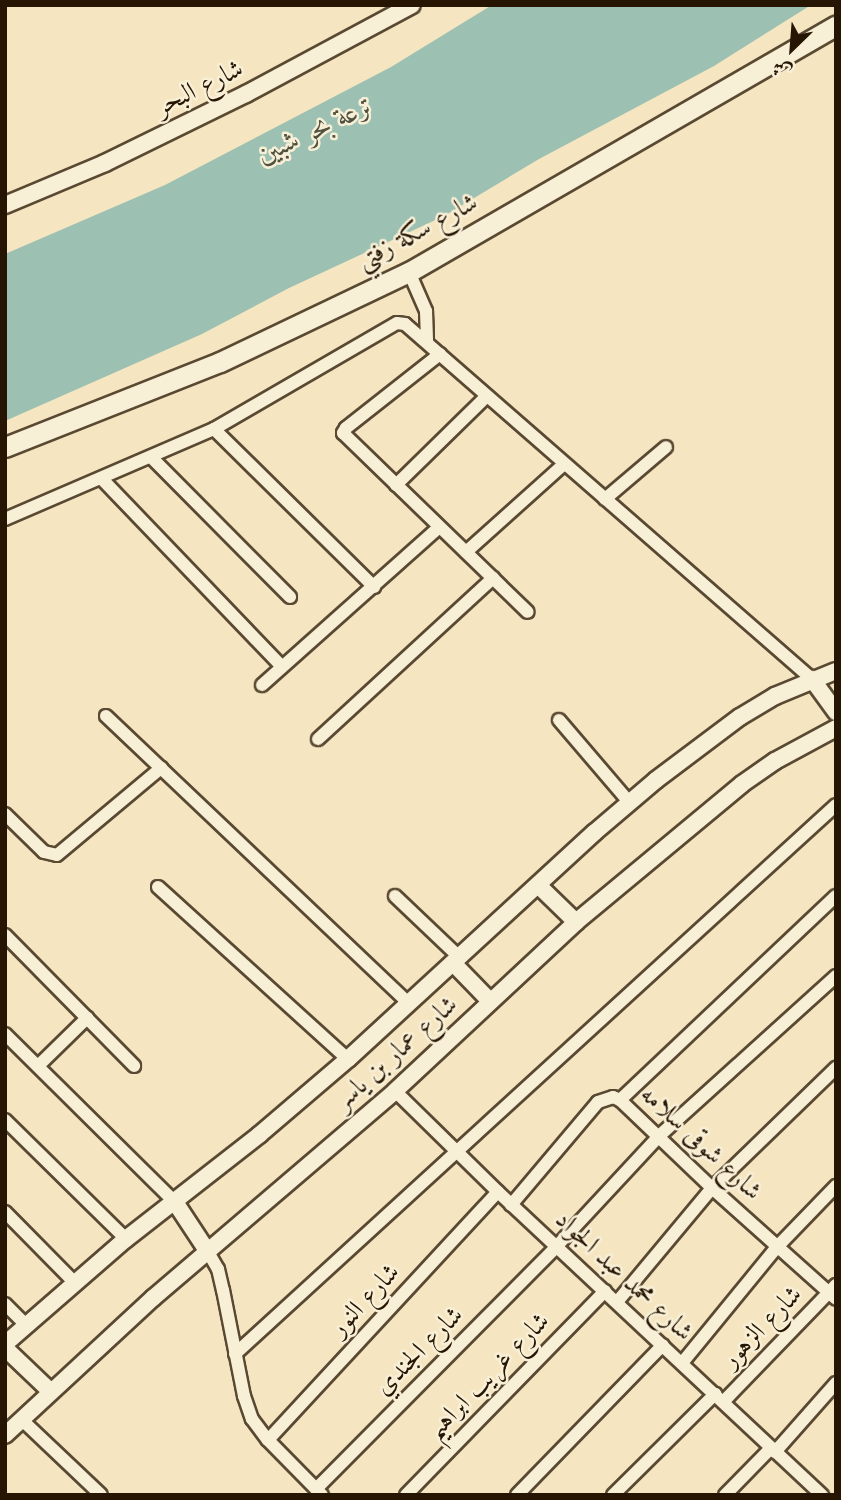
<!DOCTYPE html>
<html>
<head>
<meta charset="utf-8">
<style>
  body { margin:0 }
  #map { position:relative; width:841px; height:1500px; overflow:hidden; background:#f5e6c1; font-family:"Old Standard TT",Amiri,serif }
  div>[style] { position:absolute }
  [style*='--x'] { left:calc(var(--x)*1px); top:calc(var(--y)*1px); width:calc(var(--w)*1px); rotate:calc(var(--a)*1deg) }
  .water>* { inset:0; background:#9cc0b1 }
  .roads { filter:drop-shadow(2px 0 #5a4932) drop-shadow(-2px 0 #5a4932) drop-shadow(0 2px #5a4932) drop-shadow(0 -2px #5a4932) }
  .minor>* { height:12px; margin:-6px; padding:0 6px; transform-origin:6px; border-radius:6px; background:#f8efd7 }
  .tertiary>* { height:16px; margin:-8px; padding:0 8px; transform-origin:8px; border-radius:8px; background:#f8efd7 }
  .secondary>* { height:19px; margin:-9.5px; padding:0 9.5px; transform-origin:9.5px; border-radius:9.5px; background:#f8efd7 }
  span { translate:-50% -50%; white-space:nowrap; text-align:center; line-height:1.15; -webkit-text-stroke:5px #f8efd7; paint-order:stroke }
  .street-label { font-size:26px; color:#261502 }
  .water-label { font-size:28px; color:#4f513f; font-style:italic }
  .frame { position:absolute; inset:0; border:7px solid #261502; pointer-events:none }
  .north { position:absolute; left:757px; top:14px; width:70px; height:70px; -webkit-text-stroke:5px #f8efd7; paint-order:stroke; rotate:205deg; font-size:19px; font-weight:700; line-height:28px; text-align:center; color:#261502 }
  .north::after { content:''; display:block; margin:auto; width:24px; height:32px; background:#261502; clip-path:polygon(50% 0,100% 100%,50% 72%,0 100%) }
</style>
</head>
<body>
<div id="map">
  <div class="water">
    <div style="clip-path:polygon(492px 5px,811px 5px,714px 66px,539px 159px,444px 216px,289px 288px,202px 334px,5px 421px,5px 254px,165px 185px,391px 67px)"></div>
  </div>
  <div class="roads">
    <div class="minor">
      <div style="--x:409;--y:272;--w:43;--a:66.4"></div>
      <div style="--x:426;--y:311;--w:30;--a:88"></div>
      <div style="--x:440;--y:354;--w:120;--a:141.8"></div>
      <div style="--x:346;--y:428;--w:6;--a:121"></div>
      <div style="--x:343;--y:433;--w:257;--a:44.1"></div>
      <div style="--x:214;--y:429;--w:225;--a:44.6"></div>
      <div style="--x:152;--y:458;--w:196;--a:45.2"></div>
      <div style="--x:102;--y:479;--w:260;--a:46.2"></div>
      <div style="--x:396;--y:485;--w:127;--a:-44.4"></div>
      <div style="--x:605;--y:499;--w:80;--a:-40.4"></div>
      <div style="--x:5;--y:519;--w:228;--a:-23.3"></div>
      <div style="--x:214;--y:429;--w:211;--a:-30.1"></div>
      <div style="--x:397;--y:323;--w:8;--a:7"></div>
      <div style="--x:405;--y:324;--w:540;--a:41.1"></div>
      <div style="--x:466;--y:552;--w:132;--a:-41.9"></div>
      <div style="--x:262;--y:685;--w:236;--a:-41.7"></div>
      <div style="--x:106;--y:716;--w:418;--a:43.5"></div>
      <div style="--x:559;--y:720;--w:108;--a:49.5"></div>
      <div style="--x:318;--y:739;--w:238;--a:-42.6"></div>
      <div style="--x:5;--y:814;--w:54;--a:44.3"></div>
      <div style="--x:44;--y:852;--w:13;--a:13"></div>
      <div style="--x:57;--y:855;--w:136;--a:-39.9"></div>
      <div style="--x:158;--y:887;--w:256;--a:42.2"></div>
      <div style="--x:395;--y:896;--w:90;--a:43.6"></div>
      <div style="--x:5;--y:935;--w:184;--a:45.4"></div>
      <div style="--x:5;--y:1034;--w:239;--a:44.7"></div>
      <div style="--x:38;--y:1066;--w:69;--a:-44.4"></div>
      <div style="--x:395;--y:1091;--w:144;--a:44.4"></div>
      <div style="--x:498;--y:1192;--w:444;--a:43.1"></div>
      <div style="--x:620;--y:1100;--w:297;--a:-43.4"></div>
      <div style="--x:5;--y:1120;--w:170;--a:44.5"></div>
      <div style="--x:511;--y:1205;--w:135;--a:-49.8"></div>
      <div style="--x:598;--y:1102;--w:16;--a:-18"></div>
      <div style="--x:613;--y:1097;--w:8;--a:23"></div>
      <div style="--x:620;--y:1100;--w:127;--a:43.7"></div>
      <div style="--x:712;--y:1188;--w:166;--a:41.8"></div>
      <div style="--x:5;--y:1212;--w:98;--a:45.4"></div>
      <div style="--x:208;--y:1252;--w:20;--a:60"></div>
      <div style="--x:218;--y:1269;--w:22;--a:77"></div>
      <div style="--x:223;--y:1290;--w:108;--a:78.8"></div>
      <div style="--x:244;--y:1396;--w:24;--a:71"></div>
      <div style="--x:252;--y:1419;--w:26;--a:53"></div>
      <div style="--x:268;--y:1440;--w:77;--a:45.5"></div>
      <div style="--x:617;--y:1302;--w:148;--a:-50.2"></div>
      <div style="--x:712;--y:1188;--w:173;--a:-44.1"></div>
      <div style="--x:5;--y:1304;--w:30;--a:45"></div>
      <div style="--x:235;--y:1354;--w:814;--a:-42.41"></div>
      <div style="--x:682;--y:1363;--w:150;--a:-50.7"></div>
      <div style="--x:777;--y:1247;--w:85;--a:-46"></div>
      <div style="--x:723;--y:1402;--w:163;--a:-46"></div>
      <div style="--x:21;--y:1419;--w:110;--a:43.5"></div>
      <div style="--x:268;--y:1440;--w:338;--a:-47.2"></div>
      <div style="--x:775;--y:1452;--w:92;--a:-48.5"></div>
      <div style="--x:316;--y:1489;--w:341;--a:-45.2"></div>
      <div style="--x:556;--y:1247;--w:151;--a:-47.1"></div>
      <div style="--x:659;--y:1136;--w:239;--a:-42.1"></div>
      <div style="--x:406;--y:1495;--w:285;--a:-45.7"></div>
      <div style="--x:517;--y:1495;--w:209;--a:-45.8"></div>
      <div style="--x:613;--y:1495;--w:144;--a:-44.7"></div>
      <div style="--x:725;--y:1495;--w:66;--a:-45.6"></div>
    </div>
    <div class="tertiary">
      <div style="--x:5;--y:205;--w:108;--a:-22.8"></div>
      <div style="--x:105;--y:163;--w:157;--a:-26.1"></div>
      <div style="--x:246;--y:94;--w:188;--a:-28.2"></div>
      <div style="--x:812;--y:679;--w:41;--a:54"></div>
      <div style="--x:539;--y:886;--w:52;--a:44.2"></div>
      <div style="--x:454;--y:964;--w:52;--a:45.8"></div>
      <div style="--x:175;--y:1202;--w:60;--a:56.6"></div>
      <div style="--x:5;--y:1344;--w:160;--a:-41"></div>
      <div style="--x:126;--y:1239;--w:169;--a:-38"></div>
      <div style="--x:259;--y:1135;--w:117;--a:-40.5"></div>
      <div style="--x:348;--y:1059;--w:335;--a:-42.6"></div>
      <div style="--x:595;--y:832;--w:80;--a:-40.4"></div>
      <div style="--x:656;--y:780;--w:105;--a:-36.9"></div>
      <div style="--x:740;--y:717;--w:41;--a:-31"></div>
      <div style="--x:775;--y:696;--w:66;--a:-22.3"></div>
      <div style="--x:5;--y:1348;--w:62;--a:43.7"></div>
      <div style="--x:5;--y:1435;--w:202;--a:-42.8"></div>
      <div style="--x:153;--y:1298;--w:318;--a:-40.5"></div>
      <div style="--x:395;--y:1091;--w:248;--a:-43"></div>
      <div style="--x:576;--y:922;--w:216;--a:-39.7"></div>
      <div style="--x:742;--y:784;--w:40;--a:-34.9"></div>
      <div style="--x:775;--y:761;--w:69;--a:-28.4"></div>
    </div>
    <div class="secondary">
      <div style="--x:5;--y:447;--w:231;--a:-21.6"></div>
      <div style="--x:220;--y:362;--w:209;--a:-25.5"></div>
      <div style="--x:409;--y:272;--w:493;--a:-30"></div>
    </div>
  </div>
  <div class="street-label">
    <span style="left:200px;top:89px;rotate:-26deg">شارع البحر</span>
    <span style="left:418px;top:233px;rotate:-28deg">شارع سكة زفتي</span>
    <span style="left:397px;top:1054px;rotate:-42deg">شارع عمار بن ياسر</span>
    <span style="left:700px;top:1144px;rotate:43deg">شارع شوقى سلامه</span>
    <span style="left:623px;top:1277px;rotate:43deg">شارع محمد عبد الجواد</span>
    <span style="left:366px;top:1301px;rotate:-47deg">شارع النور</span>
    <span style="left:763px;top:1328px;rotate:-46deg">شارع الزهور</span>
    <span style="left:420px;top:1352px;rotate:-45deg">شارع الجندي</span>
    <span style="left:489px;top:1377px;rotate:-46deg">شارع غريب ابراهيم</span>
  </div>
  <div class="water-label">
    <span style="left:316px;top:131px;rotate:-25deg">ترعة بحر شبين</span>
  </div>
  <div class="frame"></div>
  <div class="north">ش</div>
</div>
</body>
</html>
